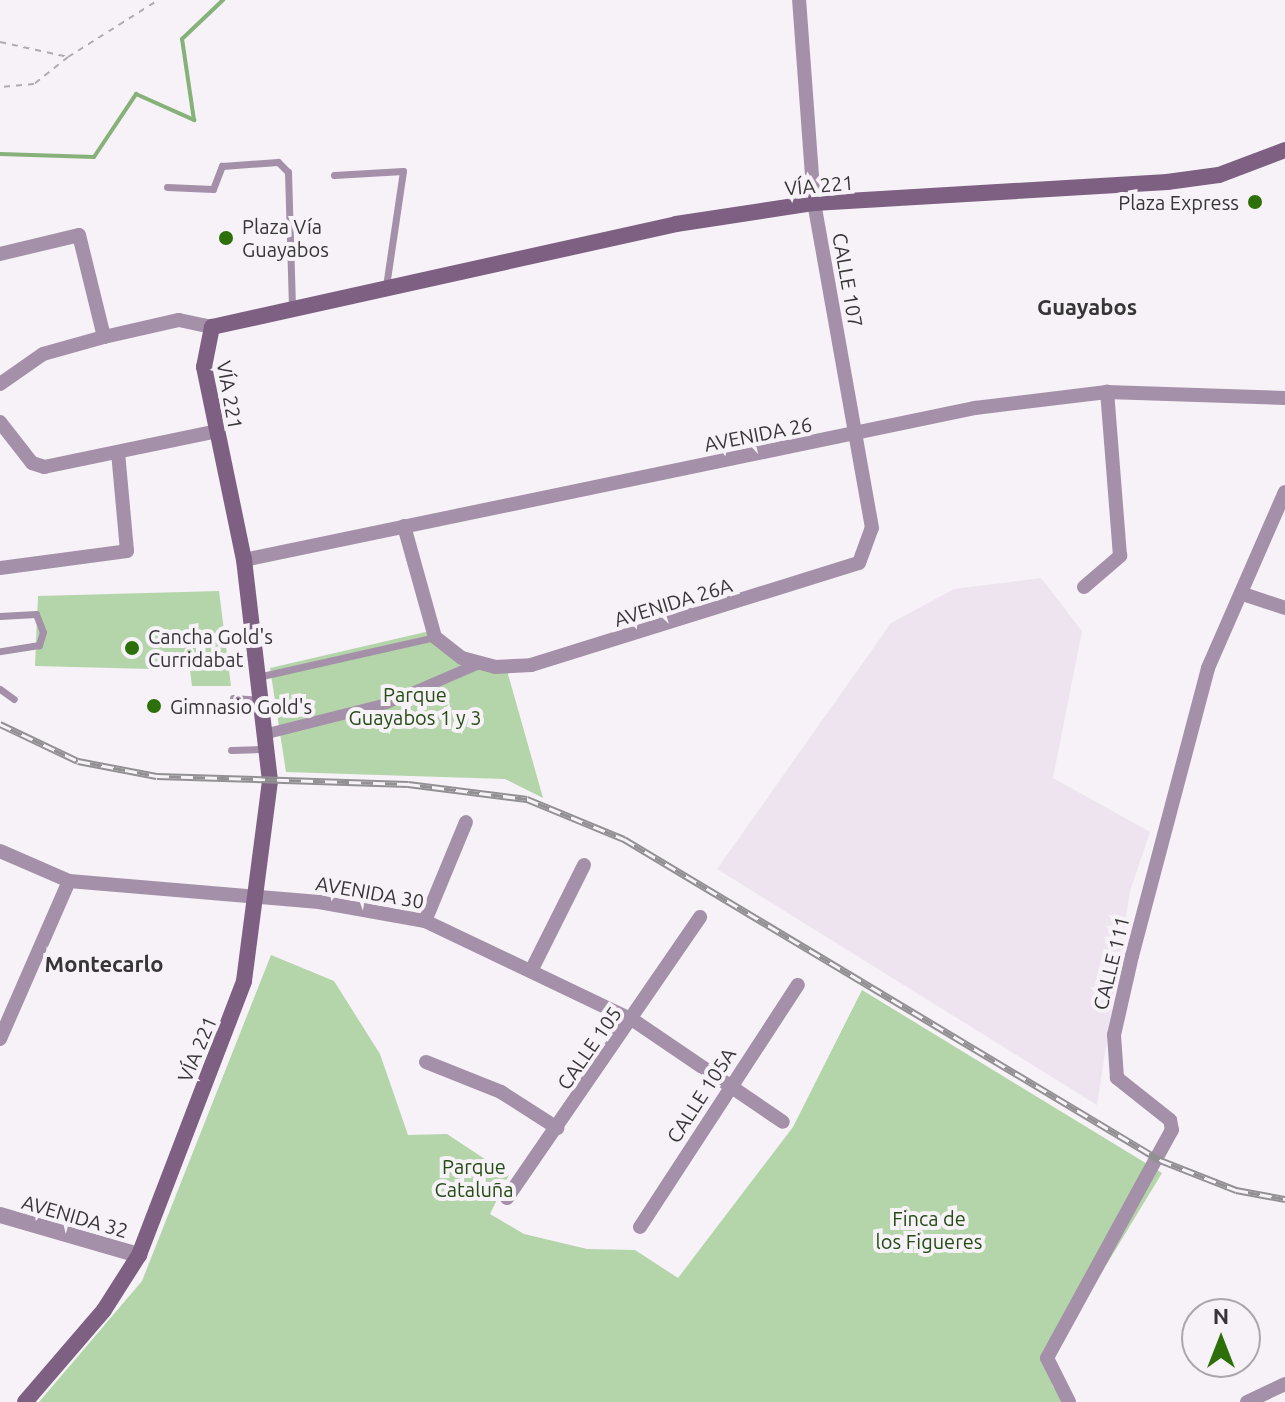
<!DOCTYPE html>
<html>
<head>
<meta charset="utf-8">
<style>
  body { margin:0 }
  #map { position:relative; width:1285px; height:1402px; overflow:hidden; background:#f6f2f7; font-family:Ubuntu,sans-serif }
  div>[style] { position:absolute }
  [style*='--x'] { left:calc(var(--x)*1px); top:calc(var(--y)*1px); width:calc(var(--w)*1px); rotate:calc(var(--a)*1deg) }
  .built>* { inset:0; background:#ede4ef }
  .green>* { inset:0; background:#b4d4aa }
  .stream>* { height:4px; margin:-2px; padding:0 2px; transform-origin:2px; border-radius:2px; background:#86b179 }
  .path>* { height:2px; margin-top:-1px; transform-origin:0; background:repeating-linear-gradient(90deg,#afabaf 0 6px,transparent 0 12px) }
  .service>* { height:7px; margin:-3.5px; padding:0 3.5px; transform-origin:3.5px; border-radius:3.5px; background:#a490a8 }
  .pedestrian>* { height:11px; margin:-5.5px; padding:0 5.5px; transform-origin:5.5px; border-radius:5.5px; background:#a490a8 }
  .minor>* { height:14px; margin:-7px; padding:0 7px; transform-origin:7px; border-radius:7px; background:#a490a8 }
  .tertiary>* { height:16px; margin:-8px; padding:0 8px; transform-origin:8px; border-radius:8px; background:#a490a8 }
  .secondary>* { height:16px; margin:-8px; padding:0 8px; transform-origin:8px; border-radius:8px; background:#7d6082 }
  .rail>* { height:7px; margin-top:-3.5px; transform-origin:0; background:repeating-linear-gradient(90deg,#f6f2f7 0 12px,#939094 0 24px); box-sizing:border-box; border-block:2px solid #939094 }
  .dots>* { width:22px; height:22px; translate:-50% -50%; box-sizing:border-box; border:4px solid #f6f2f7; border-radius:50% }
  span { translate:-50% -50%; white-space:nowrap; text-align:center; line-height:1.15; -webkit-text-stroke:8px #f6f2f7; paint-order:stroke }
  .street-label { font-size:20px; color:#373537 }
  .poi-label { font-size:20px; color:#373537 }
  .right { translate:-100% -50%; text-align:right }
  .left { translate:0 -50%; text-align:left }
  .park-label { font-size:20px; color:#244c13 }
  .neighbourhood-label { font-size:22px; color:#373537; font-weight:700 }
  .north { position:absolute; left:1181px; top:1298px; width:80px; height:80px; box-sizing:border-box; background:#f6f2f7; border:2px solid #aaa6aa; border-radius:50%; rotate:0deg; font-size:22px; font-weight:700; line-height:32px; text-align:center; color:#373537 }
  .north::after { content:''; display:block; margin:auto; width:28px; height:36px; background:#2d700a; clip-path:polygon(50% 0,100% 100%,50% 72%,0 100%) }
</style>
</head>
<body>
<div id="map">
  <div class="built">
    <div style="clip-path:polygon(1041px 578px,1082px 631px,1053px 778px,1150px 832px,1130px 891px,1097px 1105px,717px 869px,891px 623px,954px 589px)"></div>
  </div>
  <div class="green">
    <div style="clip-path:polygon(219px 591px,231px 686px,192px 686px,190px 670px,35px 666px,38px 596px)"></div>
    <div style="clip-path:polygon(430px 631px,458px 654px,506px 667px,543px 798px,505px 779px,286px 772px,270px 668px)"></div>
    <div style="clip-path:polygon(271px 955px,334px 981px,380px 1054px,408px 1135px,447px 1134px,509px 1175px,490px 1214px,524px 1234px,587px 1249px,635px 1250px,678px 1278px,793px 1127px,862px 990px,1162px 1173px,1048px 1361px,1053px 1387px,1076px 1402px,39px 1402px,142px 1281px)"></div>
  </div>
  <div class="stream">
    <div style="--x:0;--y:154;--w:94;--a:1.8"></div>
    <div style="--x:94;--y:157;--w:76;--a:-56.3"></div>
    <div style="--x:136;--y:94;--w:64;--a:24.1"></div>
    <div style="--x:194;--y:120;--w:82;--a:-98.4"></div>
    <div style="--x:182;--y:39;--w:57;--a:-43.6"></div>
  </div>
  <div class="path">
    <div style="--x:0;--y:42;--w:70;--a:12.4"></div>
    <div style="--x:68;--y:57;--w:43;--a:141.5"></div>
    <div style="--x:34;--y:84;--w:34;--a:175"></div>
    <div style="--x:68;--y:57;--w:107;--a:-32.3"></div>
  </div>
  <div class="service">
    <div style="--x:334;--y:175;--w:69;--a:-3.3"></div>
    <div style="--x:403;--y:171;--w:116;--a:98.4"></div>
    <div style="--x:167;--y:187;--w:46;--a:2.5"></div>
    <div style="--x:213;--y:189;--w:25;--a:-69"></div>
    <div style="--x:222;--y:166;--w:56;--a:-4.1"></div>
    <div style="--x:278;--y:162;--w:14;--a:45"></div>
    <div style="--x:288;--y:172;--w:133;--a:88.3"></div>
    <div style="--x:0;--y:616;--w:36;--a:-3"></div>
    <div style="--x:36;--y:614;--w:19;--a:69"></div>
    <div style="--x:43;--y:632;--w:14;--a:107"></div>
    <div style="--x:39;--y:645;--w:39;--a:171"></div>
    <div style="--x:262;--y:676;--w:177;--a:-12.7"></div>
    <div style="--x:0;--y:689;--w:17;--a:36"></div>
    <div style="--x:233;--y:698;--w:26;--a:4"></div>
    <div style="--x:231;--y:750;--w:35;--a:-2"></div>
  </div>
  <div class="pedestrian">
    <div style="--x:267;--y:733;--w:123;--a:-14.1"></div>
    <div style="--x:386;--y:703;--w:101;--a:-23.3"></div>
  </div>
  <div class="minor">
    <div style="--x:0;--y:254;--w:81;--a:-13.5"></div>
    <div style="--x:79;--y:235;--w:105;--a:76.2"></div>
    <div style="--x:0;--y:384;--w:52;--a:-34.9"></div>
    <div style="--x:43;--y:354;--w:63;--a:-15.6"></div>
    <div style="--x:104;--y:337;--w:77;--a:-12.8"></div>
    <div style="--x:179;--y:320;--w:34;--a:12"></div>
    <div style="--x:0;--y:422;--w:52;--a:52"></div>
    <div style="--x:32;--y:463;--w:13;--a:18"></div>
    <div style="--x:44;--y:467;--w:173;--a:-11.7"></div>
    <div style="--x:404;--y:526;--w:115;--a:74.4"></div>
    <div style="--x:435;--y:637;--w:34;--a:38"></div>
    <div style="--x:462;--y:658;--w:34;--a:15"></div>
    <div style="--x:495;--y:667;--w:36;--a:-3"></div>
    <div style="--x:531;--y:665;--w:343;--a:-17.3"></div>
    <div style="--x:859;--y:563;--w:37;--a:-70"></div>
    <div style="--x:872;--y:528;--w:330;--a:-100.1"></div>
    <div style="--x:814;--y:203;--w:204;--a:-94.2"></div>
    <div style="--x:244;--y:560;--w:747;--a:-11.75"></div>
    <div style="--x:975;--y:408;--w:133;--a:-6.9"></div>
    <div style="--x:1107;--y:392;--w:178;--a:1.9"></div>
    <div style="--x:0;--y:568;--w:128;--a:-7.6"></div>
    <div style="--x:127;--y:551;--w:99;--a:-95.2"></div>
    <div style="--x:1084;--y:587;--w:48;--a:-40.7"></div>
    <div style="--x:1120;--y:556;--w:165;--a:-94.5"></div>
    <div style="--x:1243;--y:594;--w:44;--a:18.4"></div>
    <div style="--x:0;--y:851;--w:75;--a:23.5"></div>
    <div style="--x:69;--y:881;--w:251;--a:4.8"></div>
    <div style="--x:319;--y:902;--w:108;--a:10.2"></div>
    <div style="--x:425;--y:921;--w:230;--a:25.5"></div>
    <div style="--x:633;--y:1020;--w:181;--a:34.2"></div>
    <div style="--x:425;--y:921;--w:107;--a:-67.5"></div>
    <div style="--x:533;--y:967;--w:114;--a:-63.4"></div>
    <div style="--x:0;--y:1039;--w:172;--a:-66.4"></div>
    <div style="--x:426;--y:1062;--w:81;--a:21.8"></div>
    <div style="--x:501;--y:1092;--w:67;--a:32.7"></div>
    <div style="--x:507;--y:1198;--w:341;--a:-55.5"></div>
    <div style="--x:640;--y:1227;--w:289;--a:-56.9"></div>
    <div style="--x:1069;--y:1402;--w:49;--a:-116.6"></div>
    <div style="--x:1047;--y:1358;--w:260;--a:-61.3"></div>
    <div style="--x:1172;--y:1130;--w:10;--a:-101"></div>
    <div style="--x:1170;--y:1120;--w:68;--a:-141.6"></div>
    <div style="--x:1117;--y:1078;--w:43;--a:-94"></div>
    <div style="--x:1114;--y:1035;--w:81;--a:-77.2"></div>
    <div style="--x:1132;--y:956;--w:298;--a:-75.2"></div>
    <div style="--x:1208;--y:668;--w:192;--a:-66.4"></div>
    <div style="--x:1247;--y:1402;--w:42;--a:-25.3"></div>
  </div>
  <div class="tertiary">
    <div style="--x:0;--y:1215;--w:145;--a:16.1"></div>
  </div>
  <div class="secondary">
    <div style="--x:25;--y:1402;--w:121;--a:-49.3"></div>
    <div style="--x:104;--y:1310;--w:65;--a:-57.5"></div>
    <div style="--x:139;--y:1255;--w:293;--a:-69"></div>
    <div style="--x:244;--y:981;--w:202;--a:-82.6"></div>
    <div style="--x:270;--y:781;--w:223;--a:-96.7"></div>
    <div style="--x:244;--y:560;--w:197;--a:-101.7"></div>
    <div style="--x:204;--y:367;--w:41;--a:-78.7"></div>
    <div style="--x:212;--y:327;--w:475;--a:-12.5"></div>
    <div style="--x:676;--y:224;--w:140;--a:-8.7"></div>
    <div style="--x:814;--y:203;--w:354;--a:-3.4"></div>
    <div style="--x:1167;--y:182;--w:52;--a:-7.7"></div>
    <div style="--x:1219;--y:175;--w:71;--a:-20.7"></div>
  </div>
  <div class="rail">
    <div style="--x:0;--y:724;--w:86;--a:25.4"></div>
    <div style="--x:78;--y:761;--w:80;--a:10.8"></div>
    <div style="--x:157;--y:776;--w:251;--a:1.8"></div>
    <div style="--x:408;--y:784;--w:120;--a:7.2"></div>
    <div style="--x:527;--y:799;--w:105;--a:22.4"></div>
    <div style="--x:624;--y:839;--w:625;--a:30.92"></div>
    <div style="--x:1160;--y:1160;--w:82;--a:21.5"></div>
    <div style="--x:1236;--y:1190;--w:50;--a:10.4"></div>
  </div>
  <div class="dots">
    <div style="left:1255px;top:202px;background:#2d700a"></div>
    <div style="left:226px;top:238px;background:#2d700a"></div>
    <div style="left:132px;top:648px;background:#2d700a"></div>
    <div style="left:154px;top:706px;background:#2d700a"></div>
  </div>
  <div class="street-label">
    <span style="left:819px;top:185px;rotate:-5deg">VÍA 221</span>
    <span style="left:848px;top:280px;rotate:80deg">CALLE 107</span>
    <span style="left:230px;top:395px;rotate:80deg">VÍA 221</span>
    <span style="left:758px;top:434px;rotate:-11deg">AVENIDA 26</span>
    <span style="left:673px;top:602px;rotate:-17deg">AVENIDA 26A</span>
    <span style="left:370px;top:892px;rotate:10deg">AVENIDA 30</span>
    <span style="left:1111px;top:963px;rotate:-76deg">CALLE 111</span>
    <span style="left:589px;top:1048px;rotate:-55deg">CALLE 105</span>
    <span style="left:197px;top:1049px;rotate:-67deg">VÍA 221</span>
    <span style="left:701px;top:1095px;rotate:-57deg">CALLE 105A</span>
    <span style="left:75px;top:1216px;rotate:16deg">AVENIDA 32</span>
  </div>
  <div class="poi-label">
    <span class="right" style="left:1239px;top:202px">Plaza Express</span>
    <span class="left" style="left:242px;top:238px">Plaza Vía<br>Guayabos</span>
    <span class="left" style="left:148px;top:648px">Cancha Gold's<br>Curridabat</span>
    <span class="left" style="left:170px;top:706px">Gimnasio Gold's</span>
  </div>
  <div class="park-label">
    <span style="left:415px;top:706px">Parque<br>Guayabos 1 y 3</span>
    <span style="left:474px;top:1178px">Parque<br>Cataluña</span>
    <span style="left:929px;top:1230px">Finca de<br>los Figueres</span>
  </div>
  <div class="neighbourhood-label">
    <span style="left:1087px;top:307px">Guayabos</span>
    <span style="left:104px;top:964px">Montecarlo</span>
  </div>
  <div class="north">N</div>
</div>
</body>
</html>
